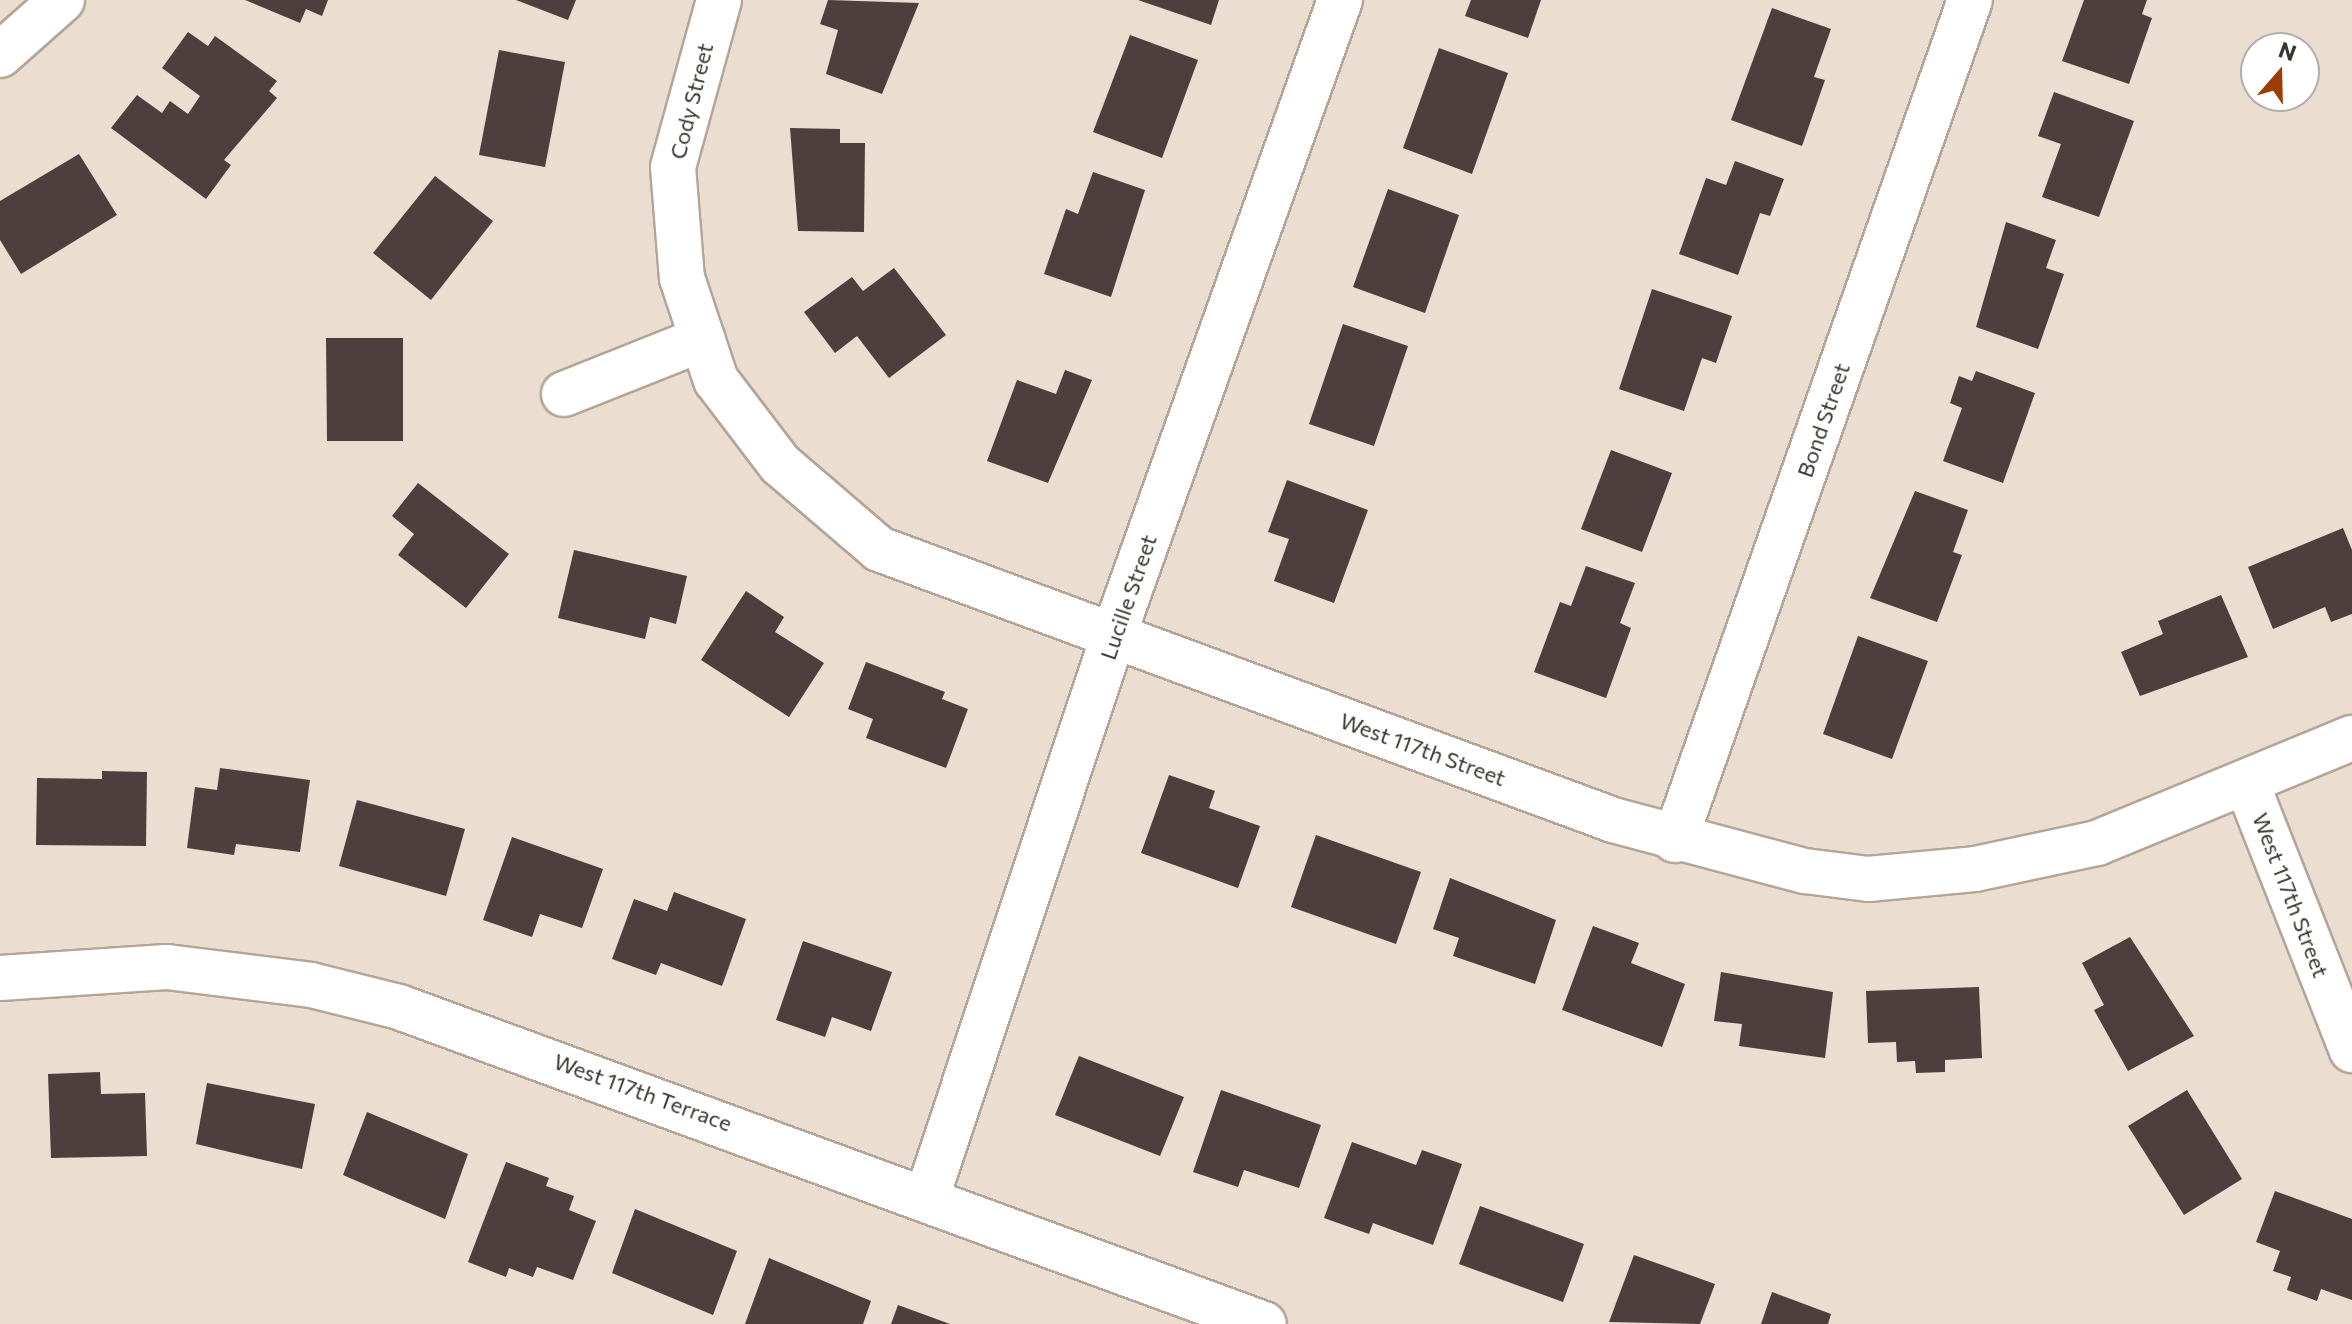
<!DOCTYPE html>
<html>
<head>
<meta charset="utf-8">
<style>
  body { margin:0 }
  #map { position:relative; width:2352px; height:1324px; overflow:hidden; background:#ebddd0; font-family:Commissioner,sans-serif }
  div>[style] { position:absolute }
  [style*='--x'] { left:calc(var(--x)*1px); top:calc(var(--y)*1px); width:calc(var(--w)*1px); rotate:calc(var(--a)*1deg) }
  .building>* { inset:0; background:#4f3e3e }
  .roads { filter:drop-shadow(2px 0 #b3a699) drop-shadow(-2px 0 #b3a699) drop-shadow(0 2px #b3a699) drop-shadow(0 -2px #b3a699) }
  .minor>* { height:44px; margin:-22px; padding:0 22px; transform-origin:22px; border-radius:22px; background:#fff }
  span { translate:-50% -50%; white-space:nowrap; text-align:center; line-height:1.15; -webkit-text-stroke:8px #fff; paint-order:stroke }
  .street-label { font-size:22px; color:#3b3530 }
  .north { position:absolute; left:2240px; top:32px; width:80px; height:80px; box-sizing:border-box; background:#fff; border:2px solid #b1aeac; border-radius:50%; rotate:20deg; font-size:22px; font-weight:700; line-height:32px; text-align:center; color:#3b3530 }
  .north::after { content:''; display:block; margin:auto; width:28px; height:36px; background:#9f3d00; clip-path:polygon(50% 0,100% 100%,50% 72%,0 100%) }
</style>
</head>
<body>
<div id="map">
  <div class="building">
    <div style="clip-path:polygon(245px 0,328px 0,322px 16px,306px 9px,300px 23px)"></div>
    <div style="clip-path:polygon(516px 0,576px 0,568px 20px)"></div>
    <div style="clip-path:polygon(828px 0,919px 3px,882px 94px,826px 74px,838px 30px,820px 24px)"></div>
    <div style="clip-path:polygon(1138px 0,1219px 0,1211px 25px)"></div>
    <div style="clip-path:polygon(1471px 0,1541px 0,1528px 38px,1465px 16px)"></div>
    <div style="clip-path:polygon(2084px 0,2147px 0,2142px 14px,2152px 18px,2129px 84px,2062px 61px)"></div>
    <div style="clip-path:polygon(1772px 8px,1831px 29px,1814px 77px,1825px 80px,1802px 146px,1731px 120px)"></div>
    <div style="clip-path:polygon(188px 32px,208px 46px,215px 36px,277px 81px,269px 91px,277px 98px,224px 160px,231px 165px,206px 199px,111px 128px,137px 95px,162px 113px,170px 101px,188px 114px,200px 96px,162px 68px)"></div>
    <div style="clip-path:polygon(1130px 35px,1198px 60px,1162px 158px,1093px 132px)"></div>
    <div style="clip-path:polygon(1439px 48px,1508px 73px,1472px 174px,1403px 148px)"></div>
    <div style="clip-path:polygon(499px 50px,565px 62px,545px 167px,479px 155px)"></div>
    <div style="clip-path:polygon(2054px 92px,2134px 121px,2099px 217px,2042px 197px,2061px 144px,2038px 136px)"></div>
    <div style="clip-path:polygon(790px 128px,840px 129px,840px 143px,865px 143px,864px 232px,798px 231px)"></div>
    <div style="clip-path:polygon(79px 154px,117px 215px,21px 274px,0 240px,0 201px)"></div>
    <div style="clip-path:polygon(1735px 161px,1784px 179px,1770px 216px,1760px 213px,1738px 275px,1679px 254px,1706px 178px,1726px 185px)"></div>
    <div style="clip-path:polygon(1093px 172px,1145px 190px,1111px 297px,1044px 274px,1066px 209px,1078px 214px)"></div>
    <div style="clip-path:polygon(435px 176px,493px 221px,431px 300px,373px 253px)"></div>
    <div style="clip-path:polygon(1388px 189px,1459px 215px,1425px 313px,1353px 287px)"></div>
    <div style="clip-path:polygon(2006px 222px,2056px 240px,2046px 268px,2064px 274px,2038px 349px,1976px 327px)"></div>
    <div style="clip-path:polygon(894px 268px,946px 335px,889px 378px,857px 336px,835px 353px,804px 312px,852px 277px,863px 291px)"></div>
    <div style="clip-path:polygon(1652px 289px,1732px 316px,1716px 363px,1702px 358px,1684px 411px,1619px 389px)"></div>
    <div style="clip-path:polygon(1343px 324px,1408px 346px,1374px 446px,1309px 424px)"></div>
    <div style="clip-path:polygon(326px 338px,403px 338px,403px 441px,327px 441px)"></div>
    <div style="clip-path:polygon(1065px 370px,1092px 380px,1048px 483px,987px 461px,1017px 380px,1056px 394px)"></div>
    <div style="clip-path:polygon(1976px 371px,2035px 393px,2003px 483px,1943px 461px,1962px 408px,1950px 403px,1959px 376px,1972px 381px)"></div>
    <div style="clip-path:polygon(1611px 450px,1672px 473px,1642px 552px,1581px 529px)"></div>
    <div style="clip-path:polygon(1287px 480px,1368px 510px,1334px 603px,1274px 581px,1289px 539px,1268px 532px)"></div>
    <div style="clip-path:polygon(418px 483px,509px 554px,466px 608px,398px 555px,414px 534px,392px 516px)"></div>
    <div style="clip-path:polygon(1915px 491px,1968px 510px,1953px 552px,1962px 555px,1937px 622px,1870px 598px)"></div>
    <div style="clip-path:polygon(2343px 528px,2352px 550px,2352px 614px,2331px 622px,2325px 607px,2273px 629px,2248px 567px)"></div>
    <div style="clip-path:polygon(574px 550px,687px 576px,676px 624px,650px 617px,645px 639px,558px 618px)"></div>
    <div style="clip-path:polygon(1586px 566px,1635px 583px,1620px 623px,1631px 628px,1606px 698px,1534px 672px,1560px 602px,1571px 606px)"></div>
    <div style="clip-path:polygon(746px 591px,784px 617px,775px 632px,824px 663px,789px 717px,701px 660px)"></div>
    <div style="clip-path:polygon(2221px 595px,2248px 657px,2140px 696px,2121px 652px,2163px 634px,2158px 621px)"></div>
    <div style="clip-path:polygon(1858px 636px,1928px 661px,1892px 759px,1823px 734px)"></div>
    <div style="clip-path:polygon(866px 662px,945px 692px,942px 699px,968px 709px,946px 768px,866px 738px,873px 719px,848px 709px)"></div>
    <div style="clip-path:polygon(220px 768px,310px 780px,300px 852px,236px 844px,234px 855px,187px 848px,195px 787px,217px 790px)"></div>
    <div style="clip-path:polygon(102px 771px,147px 772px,146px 846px,36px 845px,37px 778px,102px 779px)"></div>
    <div style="clip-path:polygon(1169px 775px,1215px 791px,1209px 808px,1260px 826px,1238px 888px,1141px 853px)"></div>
    <div style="clip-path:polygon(357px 800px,465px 829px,446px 896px,339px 866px)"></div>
    <div style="clip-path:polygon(1316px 835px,1421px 872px,1396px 944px,1291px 907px)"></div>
    <div style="clip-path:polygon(512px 837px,603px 869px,582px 928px,540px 914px,532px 937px,483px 920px)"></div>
    <div style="clip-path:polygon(1450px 878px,1556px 920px,1535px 984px,1453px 956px,1459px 938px,1433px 929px)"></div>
    <div style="clip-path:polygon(674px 892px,746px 919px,722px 986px,661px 963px,656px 975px,612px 959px,634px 899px,667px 911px)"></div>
    <div style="clip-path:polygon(1593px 926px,1639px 943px,1631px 963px,1685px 984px,1662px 1047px,1562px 1010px)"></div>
    <div style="clip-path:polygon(2130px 937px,2194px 1036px,2128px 1071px,2094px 1010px,2104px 1005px,2082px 963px)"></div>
    <div style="clip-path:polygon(803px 941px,892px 972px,871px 1031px,832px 1017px,825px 1037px,776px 1020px)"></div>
    <div style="clip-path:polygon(1721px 972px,1833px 992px,1825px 1058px,1739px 1046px,1742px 1024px,1714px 1021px)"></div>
    <div style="clip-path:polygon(1979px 987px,1982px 1058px,1945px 1060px,1945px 1072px,1916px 1073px,1915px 1061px,1897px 1062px,1896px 1042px,1868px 1043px,1866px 991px)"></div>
    <div style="clip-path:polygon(1079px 1056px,1184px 1097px,1160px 1156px,1055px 1115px)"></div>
    <div style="clip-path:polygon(100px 1072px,101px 1094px,145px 1093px,147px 1156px,51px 1158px,48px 1074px)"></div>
    <div style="clip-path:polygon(207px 1083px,315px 1104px,302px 1169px,196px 1144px)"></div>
    <div style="clip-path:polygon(1221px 1090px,1321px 1125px,1299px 1188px,1244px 1170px,1238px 1187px,1193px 1172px)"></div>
    <div style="clip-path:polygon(2187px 1090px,2242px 1179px,2184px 1215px,2128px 1126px)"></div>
    <div style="clip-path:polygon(367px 1112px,468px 1154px,445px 1219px,343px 1175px)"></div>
    <div style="clip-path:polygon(1352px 1142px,1416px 1165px,1422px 1150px,1462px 1164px,1433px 1245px,1373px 1223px,1369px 1234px,1324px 1218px)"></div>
    <div style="clip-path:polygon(506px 1162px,549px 1178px,546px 1186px,574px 1196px,569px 1210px,596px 1221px,573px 1280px,537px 1267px,533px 1277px,509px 1268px,506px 1277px,468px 1262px)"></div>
    <div style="clip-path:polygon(2275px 1191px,2352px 1219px,2352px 1300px,2321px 1289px,2317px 1301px,2287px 1290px,2291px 1277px,2273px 1271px,2280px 1251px,2256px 1242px)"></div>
    <div style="clip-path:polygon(1480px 1206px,1584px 1244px,1563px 1302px,1459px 1264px)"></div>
    <div style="clip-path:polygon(635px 1209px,737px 1251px,713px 1315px,612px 1273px)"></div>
    <div style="clip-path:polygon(1634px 1255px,1715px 1284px,1700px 1324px,1609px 1322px)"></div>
    <div style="clip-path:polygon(769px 1258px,871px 1301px,863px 1324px,745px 1324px)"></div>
    <div style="clip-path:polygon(1772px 1292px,1831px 1314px,1828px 1324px,1761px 1324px)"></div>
    <div style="clip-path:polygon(898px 1305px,950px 1324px,891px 1324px)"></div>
  </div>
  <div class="roads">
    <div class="minor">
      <div style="--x:719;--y:0;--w:173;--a:105.4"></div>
      <div style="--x:673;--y:167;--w:111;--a:85.4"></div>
      <div style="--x:682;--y:278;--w:108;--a:71.6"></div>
      <div style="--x:716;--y:380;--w:106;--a:52.7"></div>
      <div style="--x:780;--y:464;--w:130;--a:40.6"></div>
      <div style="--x:879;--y:549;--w:782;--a:20.26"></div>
      <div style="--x:1613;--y:820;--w:199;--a:14.9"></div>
      <div style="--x:1805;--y:871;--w:64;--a:7.2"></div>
      <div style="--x:1868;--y:879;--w:107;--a:-5.3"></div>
      <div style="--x:1975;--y:869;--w:125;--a:-12"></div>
      <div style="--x:2097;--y:843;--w:276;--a:-22.4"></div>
      <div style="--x:0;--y:55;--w:83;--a:-41.6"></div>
      <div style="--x:564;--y:394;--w:149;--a:-21.7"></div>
      <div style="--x:2247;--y:784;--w:286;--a:68.5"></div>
      <div style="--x:1675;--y:840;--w:890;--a:-70.65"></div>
      <div style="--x:0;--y:978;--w:167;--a:-3.8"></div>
      <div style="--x:167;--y:967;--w:145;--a:7.1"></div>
      <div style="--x:311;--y:985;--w:91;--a:14"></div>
      <div style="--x:399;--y:1007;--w:921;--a:20.13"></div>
      <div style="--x:927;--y:1197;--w:593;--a:-71.63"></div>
      <div style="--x:1114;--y:634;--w:673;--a:-70.38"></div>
    </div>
  </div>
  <div class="street-label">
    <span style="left:691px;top:101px;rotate:-76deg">Cody Street</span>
    <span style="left:1823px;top:420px;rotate:-71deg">Bond Street</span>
    <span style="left:1128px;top:597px;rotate:-71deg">Lucille Street</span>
    <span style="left:1423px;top:749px;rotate:20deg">West 117th Street</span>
    <span style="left:2291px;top:895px;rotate:69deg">West 117th Street</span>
    <span style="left:643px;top:1092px;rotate:20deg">West 117th Terrace</span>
  </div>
  <div class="north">N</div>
</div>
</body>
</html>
